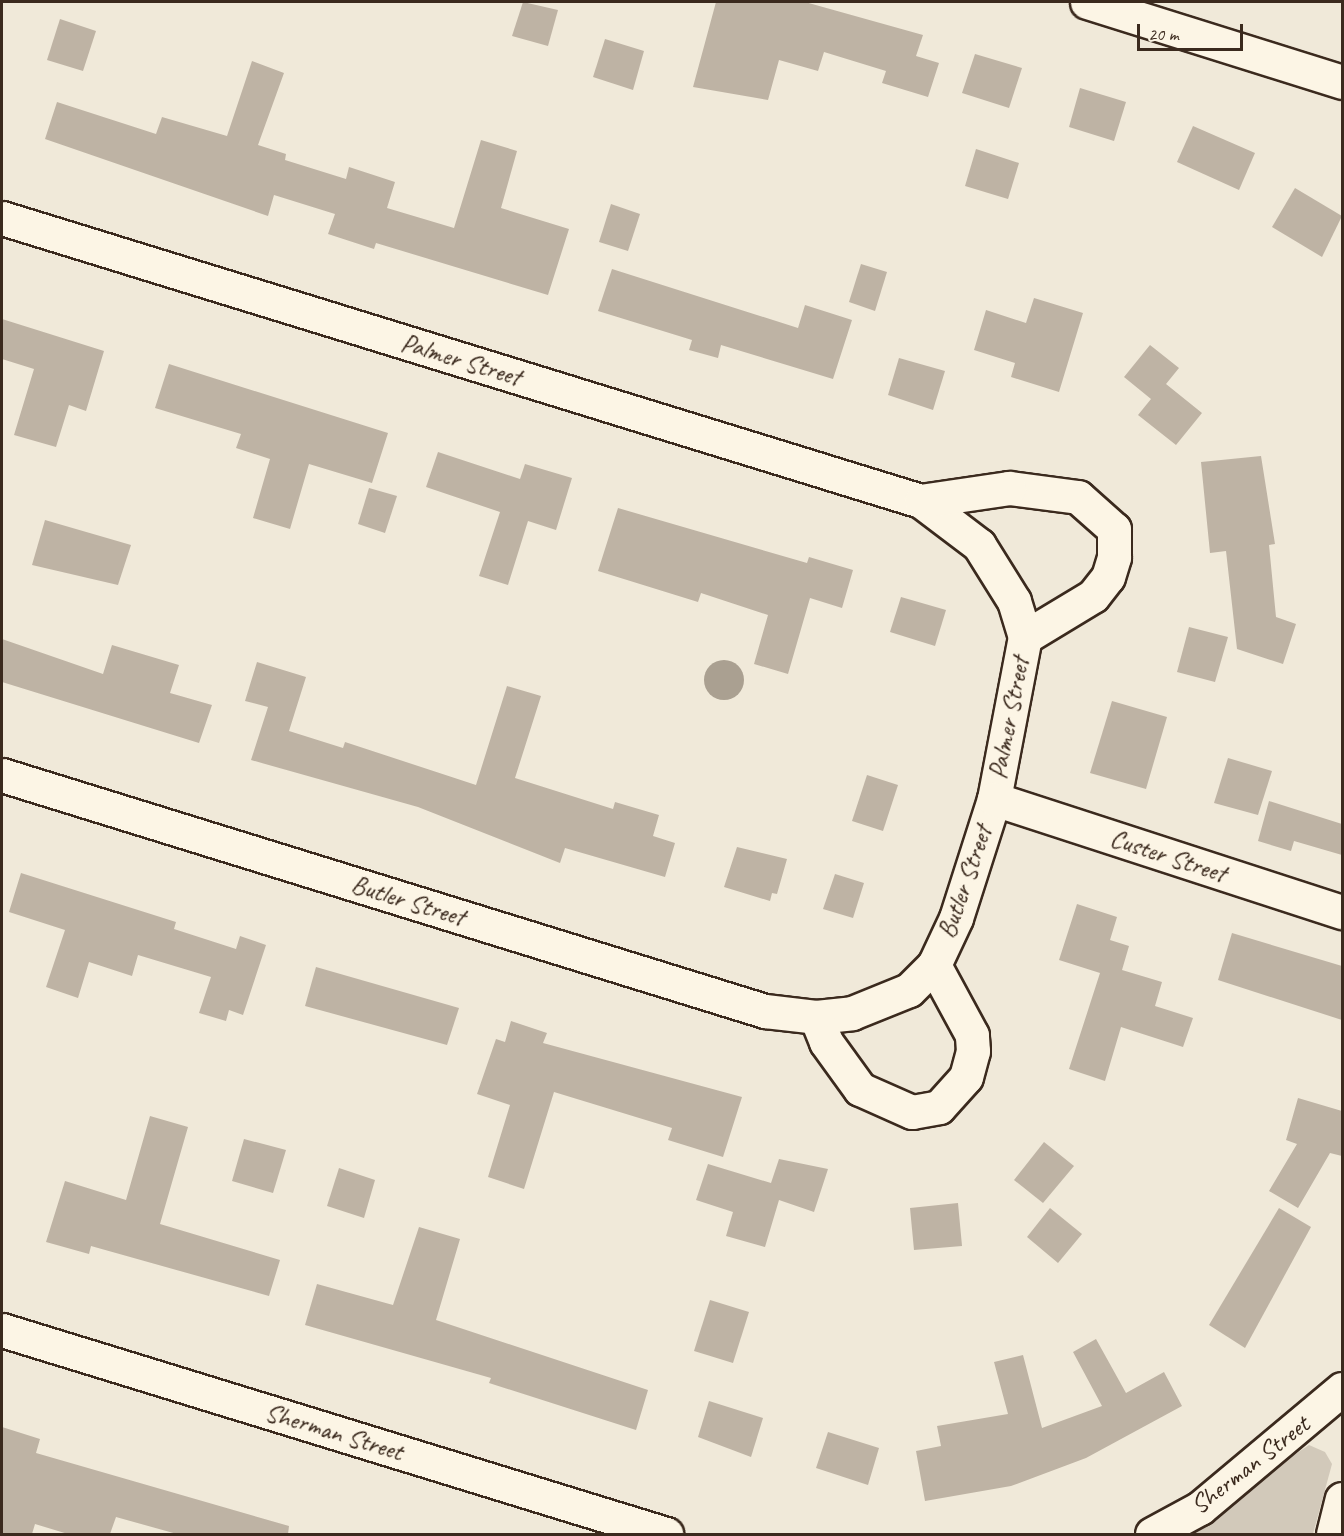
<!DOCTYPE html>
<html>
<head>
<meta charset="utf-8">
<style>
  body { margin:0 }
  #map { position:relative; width:1344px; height:1536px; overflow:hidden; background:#f0e9d9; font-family:Caveat,sans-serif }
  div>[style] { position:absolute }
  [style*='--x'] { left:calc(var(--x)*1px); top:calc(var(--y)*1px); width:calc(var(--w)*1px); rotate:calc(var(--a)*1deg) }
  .green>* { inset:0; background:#d2c9ba }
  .water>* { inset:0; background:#aaa091 }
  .round { border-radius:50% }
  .building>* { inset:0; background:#beb3a4 }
  .roads { filter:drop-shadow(2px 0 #3b2a1e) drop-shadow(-2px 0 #3b2a1e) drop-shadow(0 2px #3b2a1e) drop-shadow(0 -2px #3b2a1e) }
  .street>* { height:33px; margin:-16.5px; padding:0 16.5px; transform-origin:16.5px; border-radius:16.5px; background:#fcf5e5 }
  span { translate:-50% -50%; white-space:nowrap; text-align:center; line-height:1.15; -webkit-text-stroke:4.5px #fcf5e5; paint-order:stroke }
  .street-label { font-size:26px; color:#3b2a1e }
  .frame { position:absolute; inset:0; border:3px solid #3b2a1e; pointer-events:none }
  .scale { position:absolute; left:1137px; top:24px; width:106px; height:27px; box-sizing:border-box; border:3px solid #3b2a1e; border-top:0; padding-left:8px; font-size:18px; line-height:21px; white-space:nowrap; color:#3b2a1e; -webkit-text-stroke:4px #fcf5e5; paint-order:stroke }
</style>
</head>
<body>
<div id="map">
  <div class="green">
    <div style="clip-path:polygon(1309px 1445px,1325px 1452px,1332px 1464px,1313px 1534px,1176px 1534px)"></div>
  </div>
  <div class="water">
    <div class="round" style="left:704px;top:660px;width:40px;height:40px"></div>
  </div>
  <div class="building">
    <div style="clip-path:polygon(523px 2px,558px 10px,548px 46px,512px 36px)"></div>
    <div style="clip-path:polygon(716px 2px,805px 2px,923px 35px,916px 56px,939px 63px,928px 97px,882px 83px,886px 71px,824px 52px,818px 71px,779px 60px,768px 100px,693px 87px)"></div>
    <div style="clip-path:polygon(60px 19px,96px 31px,83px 71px,47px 60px)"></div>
    <div style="clip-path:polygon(605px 39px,644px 51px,633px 90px,593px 77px)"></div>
    <div style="clip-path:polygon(975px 54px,1022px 68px,1009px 108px,962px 93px)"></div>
    <div style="clip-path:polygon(252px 61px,284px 73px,258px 145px,286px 154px,285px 160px,346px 179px,349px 167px,395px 182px,387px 208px,454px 228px,481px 140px,517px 151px,501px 208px,569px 229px,548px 295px,376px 243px,374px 249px,328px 234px,335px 214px,274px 195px,268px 216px,45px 139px,57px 102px,156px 134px,162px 117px,227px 136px)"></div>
    <div style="clip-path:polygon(1080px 88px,1126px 102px,1114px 141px,1069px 127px)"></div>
    <div style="clip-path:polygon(1193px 126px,1255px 153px,1239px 190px,1177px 162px)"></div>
    <div style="clip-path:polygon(976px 149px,1019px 163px,1008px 199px,965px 186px)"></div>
    <div style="clip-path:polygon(1295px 188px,1342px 216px,1322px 257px,1272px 227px)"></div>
    <div style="clip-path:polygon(611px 204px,640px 214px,628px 251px,599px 242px)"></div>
    <div style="clip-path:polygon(861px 264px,887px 272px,875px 311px,849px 302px)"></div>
    <div style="clip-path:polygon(612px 269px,798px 328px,805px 305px,852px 320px,833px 379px,721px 345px,718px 358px,689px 350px,692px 340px,598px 311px)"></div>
    <div style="clip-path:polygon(1034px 298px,1083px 313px,1059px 392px,1011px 377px,1015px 363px,974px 350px,986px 310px,1026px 323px)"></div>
    <div style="clip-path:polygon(2px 319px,104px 351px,86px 411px,69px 405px,56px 447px,14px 435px,34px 369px,2px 359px)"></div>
    <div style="clip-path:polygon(1150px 345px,1179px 368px,1166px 384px,1202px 413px,1176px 445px,1138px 415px,1151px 399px,1124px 377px)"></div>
    <div style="clip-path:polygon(899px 358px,945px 371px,933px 410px,888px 395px)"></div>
    <div style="clip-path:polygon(169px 364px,388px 433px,372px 483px,309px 464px,290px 529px,253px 518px,270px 459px,236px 448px,241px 434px,155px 408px)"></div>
    <div style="clip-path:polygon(438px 452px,520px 479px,525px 464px,572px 478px,556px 530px,528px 521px,508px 585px,479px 576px,500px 512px,426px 487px)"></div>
    <div style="clip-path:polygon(1261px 456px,1275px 544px,1269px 545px,1276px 617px,1296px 624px,1283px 664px,1237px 649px,1226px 551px,1210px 553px,1201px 462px)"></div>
    <div style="clip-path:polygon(369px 488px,397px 496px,385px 533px,358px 524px)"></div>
    <div style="clip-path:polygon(618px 508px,807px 563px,809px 557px,853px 570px,842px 608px,810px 598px,788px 674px,754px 664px,768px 615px,701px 593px,698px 602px,598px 571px)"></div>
    <div style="clip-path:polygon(45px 520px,131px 545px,118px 585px,32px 565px)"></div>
    <div style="clip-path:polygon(901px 597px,946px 610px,935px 646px,890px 632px)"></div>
    <div style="clip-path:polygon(1189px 627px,1228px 637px,1215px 682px,1177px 672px)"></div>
    <div style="clip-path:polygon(2px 639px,103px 674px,112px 645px,179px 665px,170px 693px,212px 705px,199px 743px,2px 682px)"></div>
    <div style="clip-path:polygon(257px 662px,306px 677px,289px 731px,343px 748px,345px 742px,476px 785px,507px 686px,541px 696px,515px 778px,613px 809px,615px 802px,659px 815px,653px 836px,675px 843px,665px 877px,565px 848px,560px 863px,418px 807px,251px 760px,268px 707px,245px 701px)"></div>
    <div style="clip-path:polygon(1112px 701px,1167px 717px,1146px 789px,1090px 773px)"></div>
    <div style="clip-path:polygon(1228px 758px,1272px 771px,1258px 815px,1214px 803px)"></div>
    <div style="clip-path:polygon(867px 775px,898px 785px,883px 831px,852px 821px)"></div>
    <div style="clip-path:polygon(1269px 801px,1342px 824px,1342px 855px,1294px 841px,1291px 851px,1258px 841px)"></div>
    <div style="clip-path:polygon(737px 847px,787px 859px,777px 894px,772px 893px,770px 901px,724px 887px)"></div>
    <div style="clip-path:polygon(21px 873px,176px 922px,174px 929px,236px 949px,240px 936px,266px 945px,243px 1015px,229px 1010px,226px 1021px,199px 1013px,211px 977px,138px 955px,132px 976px,89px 962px,78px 998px,46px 987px,65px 930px,9px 912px)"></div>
    <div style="clip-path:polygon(835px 874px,864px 883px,853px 918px,823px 909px)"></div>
    <div style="clip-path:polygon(1077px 904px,1117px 917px,1110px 940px,1129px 946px,1122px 970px,1162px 982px,1155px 1006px,1193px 1018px,1183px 1047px,1121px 1027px,1105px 1081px,1069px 1069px,1100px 973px,1059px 960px)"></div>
    <div style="clip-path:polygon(1232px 933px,1342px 966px,1342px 1020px,1218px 980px)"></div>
    <div style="clip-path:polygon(316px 967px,459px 1008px,447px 1045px,305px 1006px)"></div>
    <div style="clip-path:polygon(511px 1021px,547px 1033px,543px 1043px,742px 1097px,723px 1157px,668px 1140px,672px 1128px,554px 1092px,524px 1189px,488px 1177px,510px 1105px,477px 1094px,496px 1039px,505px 1042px)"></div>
    <div style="clip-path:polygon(1298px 1098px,1342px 1111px,1342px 1156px,1330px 1153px,1298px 1208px,1269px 1191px,1297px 1144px,1286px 1140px)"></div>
    <div style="clip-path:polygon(150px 1116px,188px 1127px,160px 1224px,280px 1260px,269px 1296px,91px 1246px,89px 1254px,46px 1242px,65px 1181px,126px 1200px)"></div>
    <div style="clip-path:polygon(244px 1139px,286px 1150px,273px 1193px,232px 1181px)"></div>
    <div style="clip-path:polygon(1044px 1142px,1074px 1166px,1043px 1203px,1014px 1180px)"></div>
    <div style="clip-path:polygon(779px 1159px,828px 1169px,814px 1212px,779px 1200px,765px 1247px,726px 1236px,733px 1212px,696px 1200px,708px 1164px,771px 1183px)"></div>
    <div style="clip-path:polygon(339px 1168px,375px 1180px,364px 1218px,327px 1206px)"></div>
    <div style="clip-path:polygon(958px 1203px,962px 1246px,914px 1250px,910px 1208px)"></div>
    <div style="clip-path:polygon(1050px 1208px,1082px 1234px,1058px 1263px,1027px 1237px)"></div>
    <div style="clip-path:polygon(1279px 1208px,1311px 1227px,1245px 1348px,1209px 1325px)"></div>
    <div style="clip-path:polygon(419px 1227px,460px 1239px,436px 1320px,648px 1390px,636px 1430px,489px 1383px,491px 1378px,305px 1325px,317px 1284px,393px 1305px)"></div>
    <div style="clip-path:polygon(710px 1300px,749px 1312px,733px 1363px,694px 1351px)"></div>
    <div style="clip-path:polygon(1096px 1339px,1126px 1393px,1164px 1372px,1182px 1406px,1086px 1458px,1011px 1486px,925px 1501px,916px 1451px,941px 1446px,937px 1426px,1008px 1414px,994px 1362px,1023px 1355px,1042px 1428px,1102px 1406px,1073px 1352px)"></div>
    <div style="clip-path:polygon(709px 1401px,763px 1418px,751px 1457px,698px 1437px)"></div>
    <div style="clip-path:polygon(2px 1427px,40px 1439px,36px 1453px,289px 1526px,288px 1534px,177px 1534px,116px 1517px,110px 1534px,68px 1534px,35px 1524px,32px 1534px,2px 1534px)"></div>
    <div style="clip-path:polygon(828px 1432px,879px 1448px,868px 1485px,816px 1468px)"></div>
  </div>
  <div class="roads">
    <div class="street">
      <div style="--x:1087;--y:2;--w:267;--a:17.4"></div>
      <div style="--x:2;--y:218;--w:962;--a:17.12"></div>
      <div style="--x:921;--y:501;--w:73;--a:37.2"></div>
      <div style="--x:979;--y:545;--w:66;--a:58"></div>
      <div style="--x:1014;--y:601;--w:38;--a:73"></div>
      <div style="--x:2;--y:775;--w:799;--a:17.19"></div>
      <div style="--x:765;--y:1011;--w:51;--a:6.7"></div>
      <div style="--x:816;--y:1017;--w:36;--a:-6"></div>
      <div style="--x:852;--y:1013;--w:61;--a:-22"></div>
      <div style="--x:909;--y:990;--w:35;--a:-45"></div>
      <div style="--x:934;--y:965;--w:52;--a:-64.9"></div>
      <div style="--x:956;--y:918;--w:125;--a:-72.3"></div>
      <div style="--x:994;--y:799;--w:165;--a:-79.2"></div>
      <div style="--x:1025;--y:637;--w:79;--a:-31.1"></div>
      <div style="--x:1093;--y:596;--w:24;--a:-52"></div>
      <div style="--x:1108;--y:577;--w:21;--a:-73"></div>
      <div style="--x:1114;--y:557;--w:28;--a:-90"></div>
      <div style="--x:1114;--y:529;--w:48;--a:-138.4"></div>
      <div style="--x:1078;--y:497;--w:70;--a:-172.6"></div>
      <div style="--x:1009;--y:488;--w:89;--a:171.6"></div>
      <div style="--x:994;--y:799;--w:366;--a:18"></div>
      <div style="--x:816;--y:1017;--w:27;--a:68"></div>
      <div style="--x:826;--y:1042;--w:58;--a:54.1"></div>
      <div style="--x:860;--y:1089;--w:57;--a:23.9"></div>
      <div style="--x:912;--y:1112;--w:27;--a:-10"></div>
      <div style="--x:939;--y:1107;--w:40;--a:-48"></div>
      <div style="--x:966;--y:1077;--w:27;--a:-75"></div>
      <div style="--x:973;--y:1051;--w:16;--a:-94"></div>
      <div style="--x:972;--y:1035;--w:80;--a:-118.5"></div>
      <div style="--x:2;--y:1330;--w:695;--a:17.08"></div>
      <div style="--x:1152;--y:1534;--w:55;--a:-28.4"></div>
      <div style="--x:1200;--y:1508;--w:185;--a:-40"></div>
      <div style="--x:1333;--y:1534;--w:36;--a:-76"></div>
    </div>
  </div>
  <div class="street-label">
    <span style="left:461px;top:360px;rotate:17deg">Palmer Street</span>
    <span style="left:1009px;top:718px;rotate:-79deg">Palmer Street</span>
    <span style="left:1168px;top:856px;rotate:18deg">Custer Street</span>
    <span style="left:965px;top:882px;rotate:-71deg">Butler Street</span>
    <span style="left:408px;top:901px;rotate:17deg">Butler Street</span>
    <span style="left:334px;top:1432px;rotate:17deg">Sherman Street</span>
    <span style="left:1250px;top:1465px;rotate:-38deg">Sherman Street</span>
  </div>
  <div class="frame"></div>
  <div class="scale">20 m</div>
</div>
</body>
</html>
